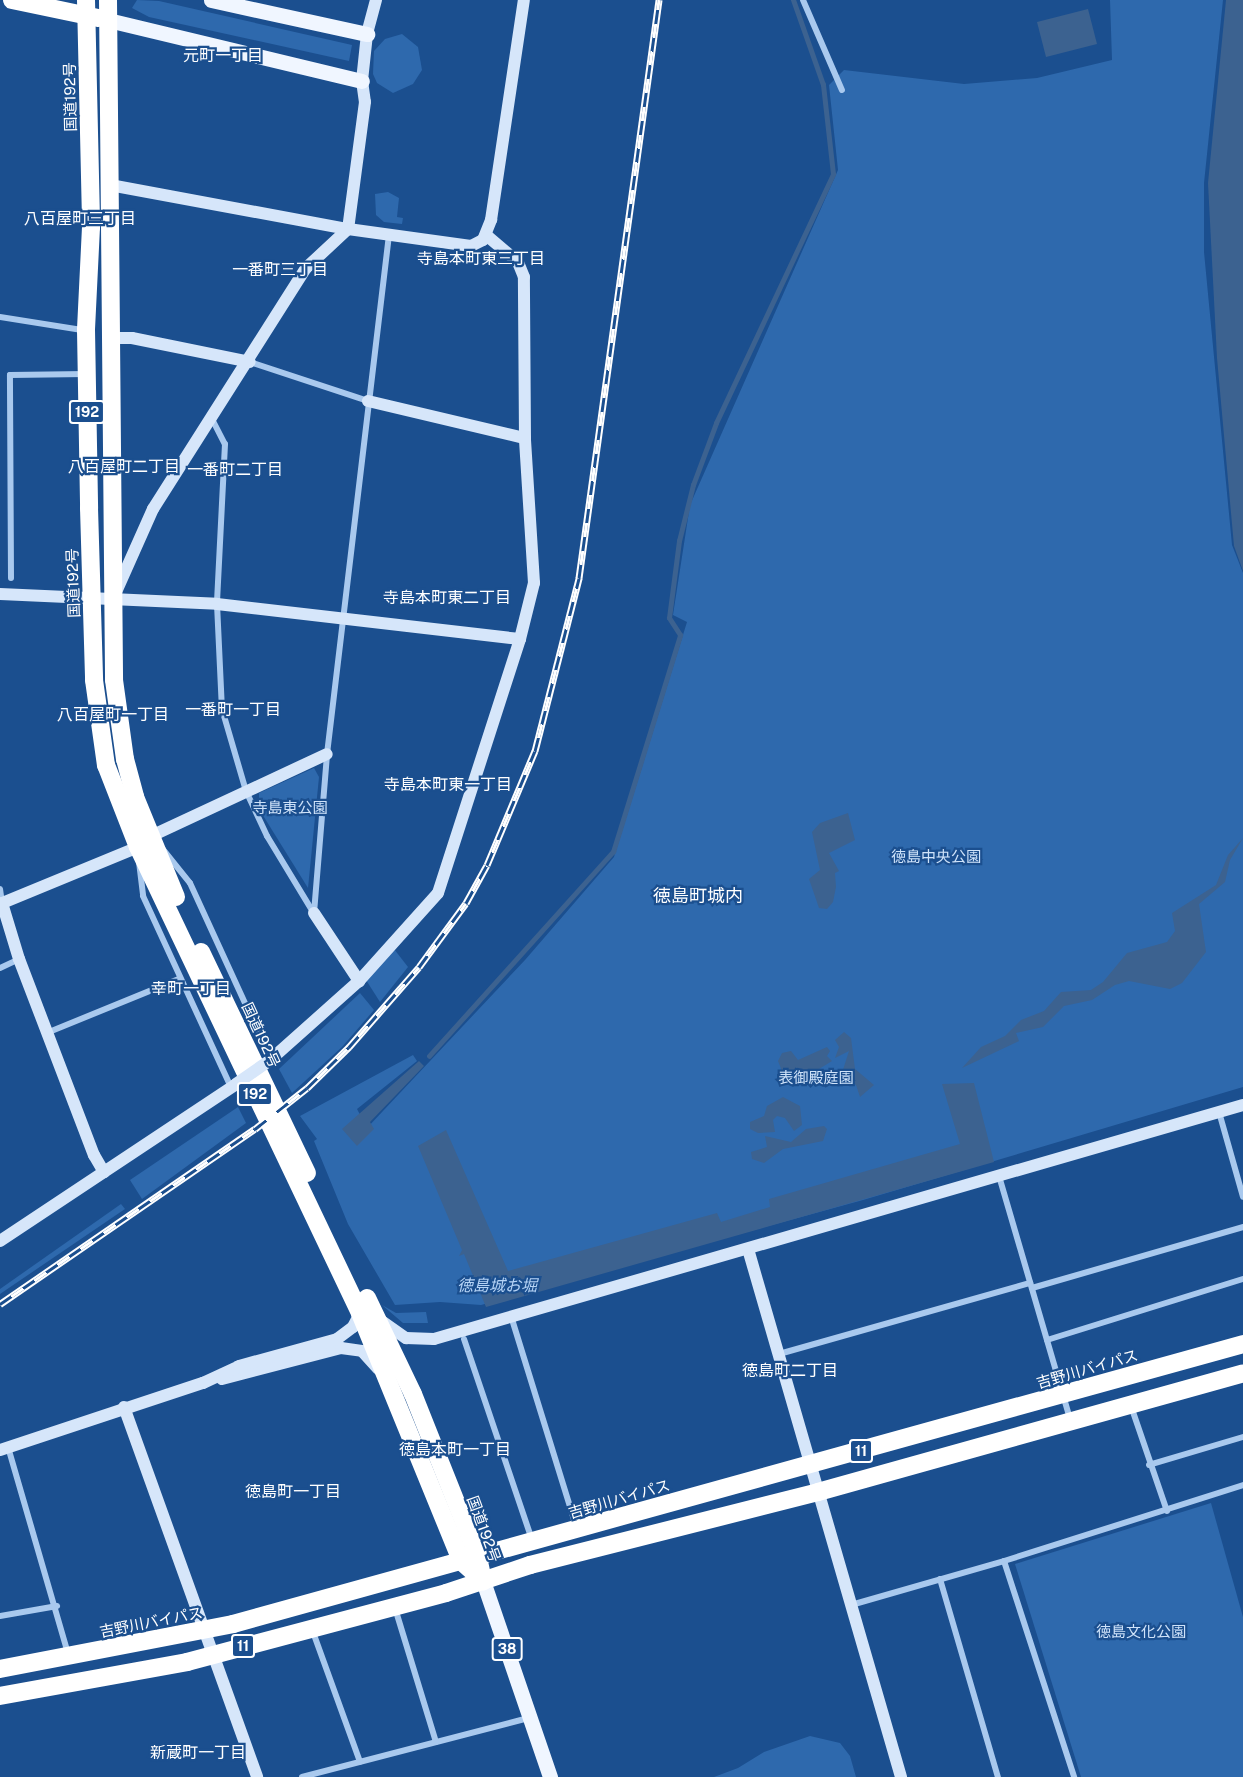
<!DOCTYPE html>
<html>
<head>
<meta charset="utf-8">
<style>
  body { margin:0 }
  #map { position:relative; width:1243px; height:1777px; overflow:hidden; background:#1b4f8f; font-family:"Public Sans","Noto Sans JP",sans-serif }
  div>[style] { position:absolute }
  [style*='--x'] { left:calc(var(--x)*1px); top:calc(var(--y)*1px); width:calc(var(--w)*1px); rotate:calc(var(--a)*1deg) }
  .green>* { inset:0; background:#2e69ad }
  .water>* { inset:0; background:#3c6290 }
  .stream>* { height:4.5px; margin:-2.25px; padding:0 2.25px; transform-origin:2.25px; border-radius:2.25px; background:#3c6290 }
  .street>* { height:6px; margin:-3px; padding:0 3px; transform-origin:3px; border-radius:3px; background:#a9c9ee }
  .secondary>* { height:12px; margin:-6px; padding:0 6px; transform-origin:6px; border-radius:6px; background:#d6e6fa }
  .primary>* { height:15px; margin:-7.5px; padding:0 7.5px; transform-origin:7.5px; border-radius:7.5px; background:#f0f6ff }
  .highway>* { height:18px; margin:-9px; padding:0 9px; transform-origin:9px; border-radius:9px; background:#fff }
  .rail>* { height:7px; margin-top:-3.5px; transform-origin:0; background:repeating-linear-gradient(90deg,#1b4f8f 0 14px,#fff 0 28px); box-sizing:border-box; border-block:2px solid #fff }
  .secondary-bridge>* { height:12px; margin:-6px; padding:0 6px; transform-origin:6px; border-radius:6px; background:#d6e6fa }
  span { translate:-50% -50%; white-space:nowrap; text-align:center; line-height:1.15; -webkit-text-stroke:4.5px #1b4f8f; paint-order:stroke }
  .shield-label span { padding:2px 4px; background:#1b4f8f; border:2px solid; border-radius:4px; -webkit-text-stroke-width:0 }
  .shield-label { font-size:14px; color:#fff; font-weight:700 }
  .street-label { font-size:15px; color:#fff }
  .park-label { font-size:15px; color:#cfe3fa }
  .neighbourhood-label { font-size:16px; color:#fff }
  .water-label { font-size:16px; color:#b5d3f5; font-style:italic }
  .quarter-label { font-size:18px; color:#fff }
</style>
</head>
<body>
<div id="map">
  <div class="green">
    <div style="clip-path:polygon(137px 0,159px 1px,352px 45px,349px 61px,149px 17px,132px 8px)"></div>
    <div style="clip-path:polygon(1110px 0,1223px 0,1204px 183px,1204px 252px,1232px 545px,1243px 573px,1243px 1087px,863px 1200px,481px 1305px,440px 1302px,395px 1305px,348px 1224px,314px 1141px,317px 1139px,300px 1116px,413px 1055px,417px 1061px,357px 1109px,367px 1128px,525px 960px,614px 857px,687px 622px,673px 615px,690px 505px,838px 170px,829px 85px,844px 70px,964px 84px,1037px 78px,1112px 60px)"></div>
    <div style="clip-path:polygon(402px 34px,418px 47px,422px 70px,413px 84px,393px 93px,377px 83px,373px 74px,374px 51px,385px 39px)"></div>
    <div style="clip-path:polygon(388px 192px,399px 198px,397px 217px,403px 218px,402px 224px,384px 222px,376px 215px,375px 194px)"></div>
    <div style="clip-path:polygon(314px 768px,319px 777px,308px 888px,259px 809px,259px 793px)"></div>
    <div style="clip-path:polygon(394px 949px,408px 967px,380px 1002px,366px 980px)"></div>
    <div style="clip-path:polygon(360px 993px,374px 1010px,342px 1047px,292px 1093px,279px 1069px)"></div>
    <div style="clip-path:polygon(238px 1107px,246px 1123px,142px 1199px,130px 1180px)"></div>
    <div style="clip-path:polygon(121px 1204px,125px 1209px,0 1294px,0 1289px)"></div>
    <div style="clip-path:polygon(382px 1305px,396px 1313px,426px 1312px,428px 1323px,403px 1323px)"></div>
    <div style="clip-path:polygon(1211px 1503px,1243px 1617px,1243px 1777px,1081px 1777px,1015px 1564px)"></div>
    <div style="clip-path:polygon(810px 1736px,840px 1743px,850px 1756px,856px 1777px,714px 1777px,738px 1768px,764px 1752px)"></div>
  </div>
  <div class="water">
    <div style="clip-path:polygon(1226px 0,1243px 0,1243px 571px,1234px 546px,1217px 358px,1208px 183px)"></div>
    <div style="clip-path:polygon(1088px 9px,1097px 44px,1046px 57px,1037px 22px)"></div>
    <div style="clip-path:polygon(848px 813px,855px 840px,829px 853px,839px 871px,835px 873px,836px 887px,833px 902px,827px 909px,819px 908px,809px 879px,820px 870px,812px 832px,820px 823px)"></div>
    <div style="clip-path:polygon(1243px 838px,1230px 860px,1225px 882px,1199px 904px,1206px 952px,1182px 983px,1170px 989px,1129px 981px,1115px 985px,1092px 1000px,1064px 1006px,1043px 1027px,1016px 1033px,1019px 1041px,962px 1068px,981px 1047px,1005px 1036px,1021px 1020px,1044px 1011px,1061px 992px,1091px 990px,1103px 982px,1127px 953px,1167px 942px,1175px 931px,1172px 913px,1216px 885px,1228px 855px)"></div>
    <div style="clip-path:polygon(844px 1032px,851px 1038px,855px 1069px,874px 1085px,860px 1097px,856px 1085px,841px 1076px,849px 1051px,835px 1058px,839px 1047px,835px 1040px)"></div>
    <div style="clip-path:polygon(827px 1047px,830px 1051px,827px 1056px,832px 1061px,819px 1069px,830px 1071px,832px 1079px,824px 1082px,812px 1075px,794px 1083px,784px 1076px,778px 1061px,782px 1053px,791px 1051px,798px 1060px)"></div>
    <div style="clip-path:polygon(419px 1061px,424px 1066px,370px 1122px,374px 1129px,357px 1146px,342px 1129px)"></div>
    <div style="clip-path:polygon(974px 1083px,994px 1162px,486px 1307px,464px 1254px,459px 1256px,462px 1250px,418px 1146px,446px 1130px,508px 1271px,717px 1213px,721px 1222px,770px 1207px,769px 1199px,960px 1144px,942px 1084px)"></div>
    <div style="clip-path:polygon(783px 1097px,800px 1106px,802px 1125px,794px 1131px,785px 1118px,777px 1116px,773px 1120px,775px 1132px,758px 1133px,750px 1129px,750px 1122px,764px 1116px,767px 1106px)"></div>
    <div style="clip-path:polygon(824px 1126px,827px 1129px,823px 1141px,783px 1149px,764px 1163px,752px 1159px,751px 1152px,767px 1147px,765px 1136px,791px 1142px,806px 1129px)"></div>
  </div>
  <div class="stream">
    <div style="--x:429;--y:1056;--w:275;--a:-48"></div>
    <div style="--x:613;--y:852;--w:227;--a:-72.8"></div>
    <div style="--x:680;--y:635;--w:20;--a:-123"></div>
    <div style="--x:669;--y:618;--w:78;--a:-82.6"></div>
    <div style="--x:679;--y:541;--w:58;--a:-76"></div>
    <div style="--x:693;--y:485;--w:66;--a:-69.6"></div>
    <div style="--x:716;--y:423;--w:275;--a:-64.8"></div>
    <div style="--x:833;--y:174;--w:90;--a:-96.4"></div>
    <div style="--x:823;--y:85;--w:90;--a:-109.4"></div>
  </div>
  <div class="street">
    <div style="--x:803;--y:0;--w:98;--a:66.6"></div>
    <div style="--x:0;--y:317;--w:83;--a:9"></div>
    <div style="--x:250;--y:362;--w:124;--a:18.3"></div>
    <div style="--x:212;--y:419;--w:28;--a:63"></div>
    <div style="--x:225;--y:444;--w:160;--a:92.9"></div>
    <div style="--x:217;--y:604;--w:105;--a:87.3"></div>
    <div style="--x:222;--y:709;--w:85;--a:73.7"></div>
    <div style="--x:246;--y:791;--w:50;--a:65"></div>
    <div style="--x:267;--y:836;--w:89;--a:58.8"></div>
    <div style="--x:11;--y:578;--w:203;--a:-90.3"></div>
    <div style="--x:10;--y:375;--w:76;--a:-0.8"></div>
    <div style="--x:161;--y:847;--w:46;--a:51.1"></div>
    <div style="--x:190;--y:883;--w:195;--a:65.4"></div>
    <div style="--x:139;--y:862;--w:34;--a:83"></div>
    <div style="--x:143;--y:896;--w:210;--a:65.3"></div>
    <div style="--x:0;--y:889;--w:14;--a:82"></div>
    <div style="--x:314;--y:913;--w:160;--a:-85.3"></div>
    <div style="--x:327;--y:754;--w:523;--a:-83.19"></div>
    <div style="--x:0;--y:968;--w:21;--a:-25"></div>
    <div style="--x:49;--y:1032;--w:140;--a:-22.2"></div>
    <div style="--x:1219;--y:1112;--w:88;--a:74.2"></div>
    <div style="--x:999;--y:1176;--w:253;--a:73.7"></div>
    <div style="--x:1032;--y:1288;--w:220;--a:-16.1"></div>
    <div style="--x:511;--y:1316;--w:220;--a:72.8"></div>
    <div style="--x:464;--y:1339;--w:212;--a:71.3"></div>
    <div style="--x:1047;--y:1340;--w:205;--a:-17.3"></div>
    <div style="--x:779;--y:1354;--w:261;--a:-15.8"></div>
    <div style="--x:1131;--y:1406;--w:111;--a:71.1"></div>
    <div style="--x:8;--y:1447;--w:215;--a:73.8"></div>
    <div style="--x:1149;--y:1465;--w:98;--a:-16.6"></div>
    <div style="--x:1004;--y:1561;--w:251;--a:-17.6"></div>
    <div style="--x:940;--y:1579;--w:206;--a:73.7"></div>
    <div style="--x:851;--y:1605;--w:159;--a:-16"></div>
    <div style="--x:1004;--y:1561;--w:227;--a:72"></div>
    <div style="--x:395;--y:1608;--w:140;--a:73"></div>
    <div style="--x:0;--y:1616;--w:58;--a:-10"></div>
    <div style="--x:313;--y:1632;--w:138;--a:70.1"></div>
    <div style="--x:302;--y:1777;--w:234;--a:-14.6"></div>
  </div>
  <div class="secondary">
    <div style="--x:376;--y:0;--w:35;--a:105"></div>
    <div style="--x:367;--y:34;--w:47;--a:96.1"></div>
    <div style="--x:362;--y:81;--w:21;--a:82"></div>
    <div style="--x:365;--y:102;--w:128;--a:97.6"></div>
    <div style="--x:348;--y:229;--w:124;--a:7.9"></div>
    <div style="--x:471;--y:246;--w:13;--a:-27"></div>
    <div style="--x:483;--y:240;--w:22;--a:-68"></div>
    <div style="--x:491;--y:220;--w:222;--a:-81.5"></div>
    <div style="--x:110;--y:185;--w:242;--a:10.5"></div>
    <div style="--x:110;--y:338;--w:22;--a:0"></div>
    <div style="--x:132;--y:338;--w:120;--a:11.5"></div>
    <div style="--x:368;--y:401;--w:161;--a:13.3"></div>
    <div style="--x:116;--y:592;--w:91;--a:-66"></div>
    <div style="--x:153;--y:509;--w:285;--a:-57.6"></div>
    <div style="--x:306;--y:268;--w:57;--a:-42.9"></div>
    <div style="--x:0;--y:594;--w:217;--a:2.6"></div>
    <div style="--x:217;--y:604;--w:305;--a:6.6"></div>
    <div style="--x:149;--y:837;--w:196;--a:-25"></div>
    <div style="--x:2;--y:903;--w:59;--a:73.1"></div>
    <div style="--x:19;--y:959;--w:210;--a:69.1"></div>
    <div style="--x:94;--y:1155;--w:20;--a:60"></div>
    <div style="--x:0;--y:904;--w:149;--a:-22.4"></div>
    <div style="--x:314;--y:913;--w:82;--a:56.5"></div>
    <div style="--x:268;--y:1062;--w:122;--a:-41.7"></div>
    <div style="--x:359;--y:981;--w:118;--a:-48.1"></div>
    <div style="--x:438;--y:893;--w:267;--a:-72.1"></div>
    <div style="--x:520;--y:639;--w:58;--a:-76"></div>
    <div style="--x:534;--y:583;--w:145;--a:-93.6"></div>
    <div style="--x:525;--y:438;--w:161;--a:-90.4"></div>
    <div style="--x:524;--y:277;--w:16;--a:-112"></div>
    <div style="--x:518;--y:262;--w:42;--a:-139.8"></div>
    <div style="--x:0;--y:1241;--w:283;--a:-33.6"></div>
    <div style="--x:748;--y:1249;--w:550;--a:73.84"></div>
    <div style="--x:380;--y:1320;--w:32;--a:35"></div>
    <div style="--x:406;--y:1338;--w:28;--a:2"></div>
    <div style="--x:434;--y:1339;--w:842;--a:-16.13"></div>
    <div style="--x:222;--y:1379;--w:123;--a:-14.6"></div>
    <div style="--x:341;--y:1348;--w:21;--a:8"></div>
    <div style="--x:362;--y:1351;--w:24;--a:48"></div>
    <div style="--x:124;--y:1407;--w:393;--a:70.2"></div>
    <div style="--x:0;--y:1450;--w:214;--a:-18.3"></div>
    <div style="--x:203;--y:1383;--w:40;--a:-25"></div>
    <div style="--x:239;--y:1366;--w:102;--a:-15.4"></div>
    <div style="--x:337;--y:1339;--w:20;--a:-37"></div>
    <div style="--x:353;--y:1327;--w:16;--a:-63"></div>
  </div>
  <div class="primary">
    <div style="--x:211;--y:0;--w:160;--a:12.3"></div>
    <div style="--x:108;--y:20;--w:261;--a:13.5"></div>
    <div style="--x:483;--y:1581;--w:207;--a:71.1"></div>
  </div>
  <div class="highway">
    <div style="--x:12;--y:0;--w:88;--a:11.8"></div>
    <div style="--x:86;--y:0;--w:227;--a:88.7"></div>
    <div style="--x:91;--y:227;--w:103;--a:92.8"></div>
    <div style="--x:86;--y:330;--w:178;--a:89"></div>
    <div style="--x:89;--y:508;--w:172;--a:88.3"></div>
    <div style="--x:94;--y:680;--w:86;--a:82"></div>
    <div style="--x:106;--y:765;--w:88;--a:68.7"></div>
    <div style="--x:138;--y:847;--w:516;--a:64.53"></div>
    <div style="--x:360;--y:1313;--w:268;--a:67.8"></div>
    <div style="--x:461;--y:1561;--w:30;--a:42"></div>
    <div style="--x:108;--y:0;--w:680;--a:89.49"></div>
    <div style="--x:114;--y:680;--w:80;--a:82.1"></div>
    <div style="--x:125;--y:759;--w:39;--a:75"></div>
    <div style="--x:135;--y:797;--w:108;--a:67.7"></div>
    <div style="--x:201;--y:952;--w:245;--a:64.4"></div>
    <div style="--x:367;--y:1298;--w:106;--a:64.4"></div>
    <div style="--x:413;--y:1394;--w:175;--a:68.3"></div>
    <div style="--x:478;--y:1557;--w:25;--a:78"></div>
    <div style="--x:0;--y:1669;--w:237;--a:-10.9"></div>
    <div style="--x:233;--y:1624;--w:1048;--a:-15.49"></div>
    <div style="--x:0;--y:1696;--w:190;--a:-10.3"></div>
    <div style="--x:187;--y:1662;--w:268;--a:-14.9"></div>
    <div style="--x:446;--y:1593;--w:89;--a:-18.4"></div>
    <div style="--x:530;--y:1565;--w:297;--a:-14.2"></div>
    <div style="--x:818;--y:1492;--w:441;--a:-15.6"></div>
  </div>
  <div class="rail">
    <div style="--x:0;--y:1304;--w:309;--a:-34.5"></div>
    <div style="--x:255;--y:1129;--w:66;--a:-38.3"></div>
    <div style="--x:307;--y:1088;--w:59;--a:-44.3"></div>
    <div style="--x:349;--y:1047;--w:106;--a:-48.8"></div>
    <div style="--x:419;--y:967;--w:79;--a:-53.7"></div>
    <div style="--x:466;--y:903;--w:43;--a:-61.1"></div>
    <div style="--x:487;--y:865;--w:124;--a:-67.2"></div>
    <div style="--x:535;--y:751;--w:179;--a:-75.7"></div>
    <div style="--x:579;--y:578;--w:584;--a:-82.12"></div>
  </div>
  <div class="secondary-bridge">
    <div style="--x:236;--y:1084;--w:39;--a:-35"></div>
  </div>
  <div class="shield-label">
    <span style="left:87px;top:412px">192</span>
    <span style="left:255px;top:1094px">192</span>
    <span style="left:861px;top:1451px">11</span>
    <span style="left:243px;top:1646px">11</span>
    <span style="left:507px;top:1649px">38</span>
  </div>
  <div class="street-label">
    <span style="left:70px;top:97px;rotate:-91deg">国道192号</span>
    <span style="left:73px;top:583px;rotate:-92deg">国道192号</span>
    <span style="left:261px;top:1035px;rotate:65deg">国道192号</span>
    <span style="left:1087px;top:1369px;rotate:-16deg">吉野川バイパス</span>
    <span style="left:619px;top:1499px;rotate:-16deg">吉野川バイパス</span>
    <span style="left:484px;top:1529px;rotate:70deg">国道192号</span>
    <span style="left:151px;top:1622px;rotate:-11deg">吉野川バイパス</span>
  </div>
  <div class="park-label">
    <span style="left:290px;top:808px">寺島東公園</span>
    <span style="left:936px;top:857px">徳島中央公園</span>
    <span style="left:816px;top:1078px">表御殿庭園</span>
    <span style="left:1141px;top:1632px">徳島文化公園</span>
  </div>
  <div class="neighbourhood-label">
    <span style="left:223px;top:56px">元町一丁目</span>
    <span style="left:80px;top:219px">八百屋町三丁目</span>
    <span style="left:481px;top:259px">寺島本町東三丁目</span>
    <span style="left:280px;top:270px">一番町三丁目</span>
    <span style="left:124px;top:467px">八百屋町二丁目</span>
    <span style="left:235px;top:470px">一番町二丁目</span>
    <span style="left:447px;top:598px">寺島本町東二丁目</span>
    <span style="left:233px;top:710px">一番町一丁目</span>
    <span style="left:113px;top:715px">八百屋町一丁目</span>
    <span style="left:448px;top:785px">寺島本町東一丁目</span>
    <span style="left:191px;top:989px">幸町一丁目</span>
    <span style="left:790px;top:1371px">徳島町二丁目</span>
    <span style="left:455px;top:1450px">徳島本町一丁目</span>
    <span style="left:293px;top:1492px">徳島町一丁目</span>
    <span style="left:198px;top:1753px">新蔵町一丁目</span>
  </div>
  <div class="water-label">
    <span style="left:497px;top:1286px">徳島城お堀</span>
  </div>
  <div class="quarter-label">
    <span style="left:698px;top:896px">徳島町城内</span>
  </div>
</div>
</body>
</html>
